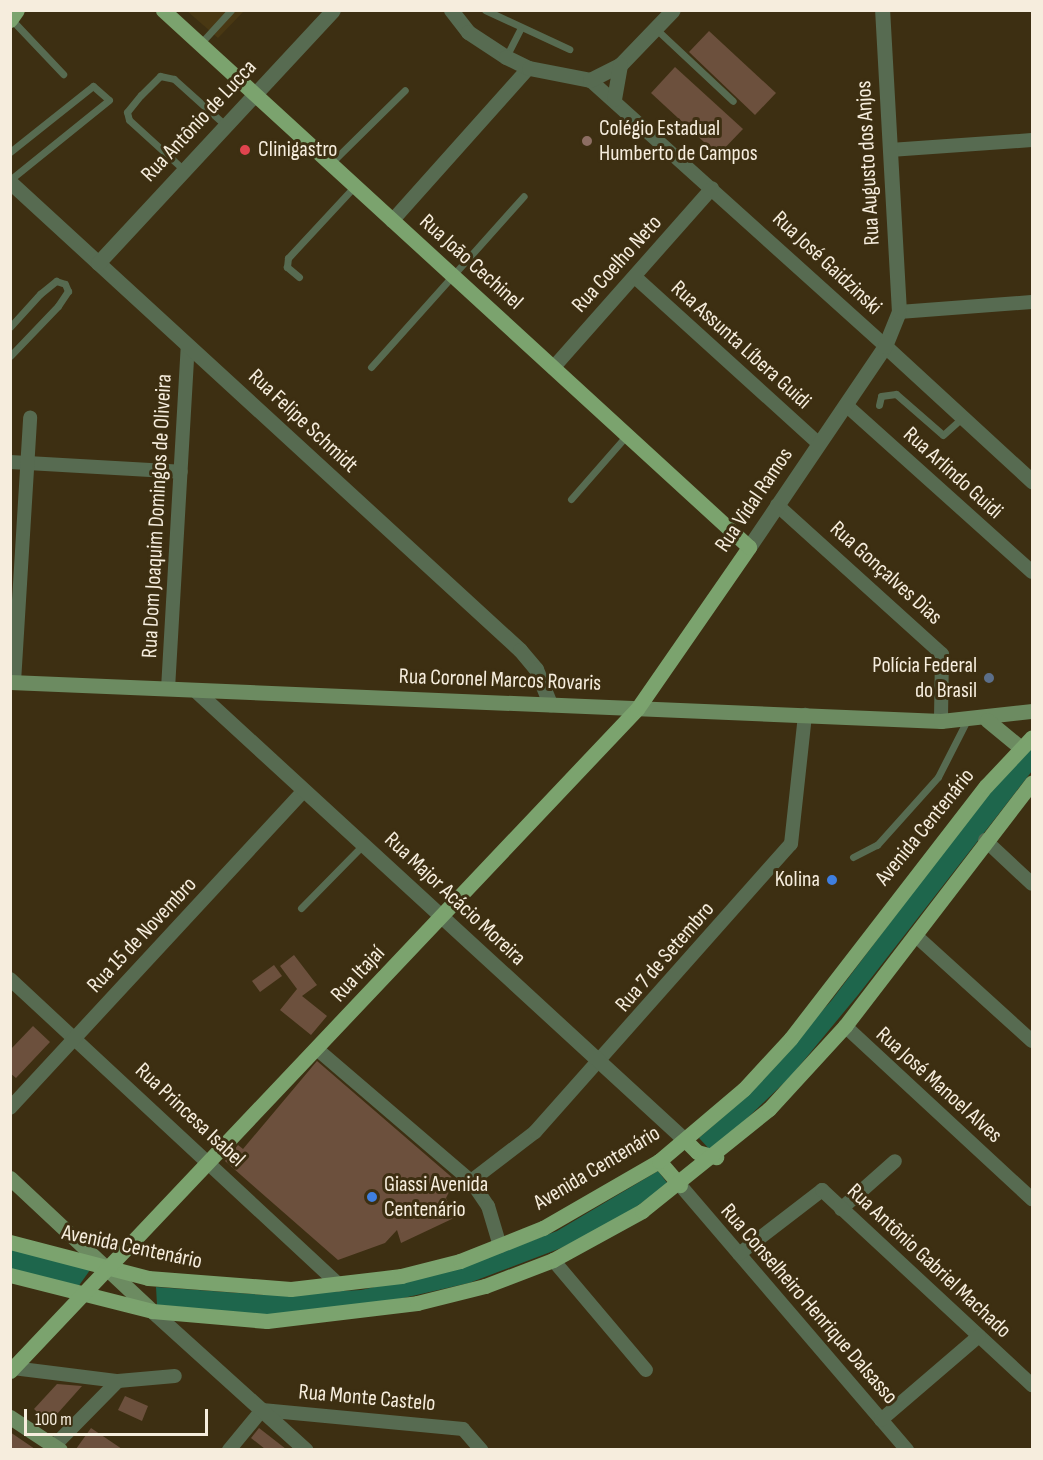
<!DOCTYPE html>
<html>
<head>
<meta charset="utf-8">
<style>
  body { margin:0 }
  #map { position:relative; width:1043px; height:1460px; overflow:hidden; background:#3d2f12; font-family:"Sofia Sans Condensed",sans-serif }
  div>[style] { position:absolute }
  [style*='--x'] { left:calc(var(--x)*1px); top:calc(var(--y)*1px); width:calc(var(--w)*1px); rotate:calc(var(--a)*1deg) }
  .built>* { inset:0; background:#493813 }
  .green>* { inset:0; background:#1e664c }
  .building>* { inset:0; background:#6c503d }
  .service>* { height:7px; margin:-3.5px; padding:0 3.5px; transform-origin:3.5px; border-radius:3.5px; background:#576b51 }
  .minor>* { height:14px; margin:-7px; padding:0 7px; transform-origin:7px; border-radius:7px; background:#576b51 }
  .tertiary>* { height:15px; margin:-7.5px; padding:0 7.5px; transform-origin:7.5px; border-radius:7.5px; background:#576b51 }
  .secondary>* { height:15px; margin:-7.5px; padding:0 7.5px; transform-origin:7.5px; border-radius:7.5px; background:#6c8b61 }
  .primary>* { height:15px; margin:-7.5px; padding:0 7.5px; transform-origin:7.5px; border-radius:7.5px; background:#7ba36e }
  .dots>* { width:16px; height:16px; translate:-50% -50%; box-sizing:border-box; border:3px solid #3d2f12; border-radius:50% }
  span { translate:-50% -50%; white-space:nowrap; text-align:center; line-height:1.15; -webkit-text-stroke:6px #3d2f12; paint-order:stroke }
  .street-label { font-size:22px; color:#f6eddd }
  .poi-label { font-size:22px; color:#f6eddd }
  .left { translate:0 -50%; text-align:left }
  .right { translate:-100% -50%; text-align:right }
  .frame { position:absolute; inset:0; border:12px solid #f6eddd; pointer-events:none }
  .scale { position:absolute; left:24px; top:1409px; width:184px; height:27px; box-sizing:border-box; border:3px solid #f6eddd; border-top:0; padding-left:8px; font-size:18px; line-height:21px; white-space:nowrap; color:#f6eddd; -webkit-text-stroke:4px #3d2f12; paint-order:stroke }
</style>
</head>
<body>
<div id="map">
  <div class="built">
    <div style="clip-path:polygon(187px 11px,244px 11px,218px 38px)"></div>
  </div>
  <div class="green">
    <div style="clip-path:polygon(1032px 743px,1032px 771px,858px 995px,791px 1076px,712px 1152px,699px 1138px,740px 1102px,831px 1001px,980px 803px)"></div>
    <div style="clip-path:polygon(658px 1171px,668px 1184px,619px 1219px,561px 1248px,469px 1283px,364px 1307px,267px 1315px,157px 1305px,156px 1287px,266px 1295px,361px 1290px,460px 1268px,557px 1231px)"></div>
    <div style="clip-path:polygon(10px 1249px,90px 1270px,78px 1287px,11px 1269px)"></div>
  </div>
  <div class="building">
    <div style="clip-path:polygon(709px 31px,776px 93px,755px 115px,689px 52px)"></div>
    <div style="clip-path:polygon(675px 67px,743px 129px,718px 155px,651px 93px)"></div>
    <div style="clip-path:polygon(294px 955px,317px 985px,302px 996px,327px 1016px,311px 1035px,280px 1010px,297px 989px,280px 966px)"></div>
    <div style="clip-path:polygon(274px 965px,282px 976px,260px 992px,252px 981px)"></div>
    <div style="clip-path:polygon(33px 1026px,50px 1042px,16px 1078px,10px 1073px,10px 1050px)"></div>
    <div style="clip-path:polygon(317px 1061px,455px 1180px,446px 1198px,454px 1218px,401px 1243px,397px 1230px,385px 1243px,338px 1260px,225px 1161px,238px 1145px,243px 1149px)"></div>
    <div style="clip-path:polygon(57px 1384px,82px 1386px,49px 1423px,34px 1409px)"></div>
    <div style="clip-path:polygon(125px 1396px,148px 1406px,142px 1421px,118px 1410px)"></div>
    <div style="clip-path:polygon(91px 1428px,122px 1449px,76px 1449px)"></div>
    <div style="clip-path:polygon(259px 1428px,286px 1449px,265px 1449px,251px 1438px)"></div>
    <div style="clip-path:polygon(10px 1432px,35px 1449px,10px 1449px)"></div>
  </div>
  <div class="service">
    <div style="--x:485;--y:10;--w:93;--a:24.9"></div>
    <div style="--x:11;--y:19;--w:76;--a:46.6"></div>
    <div style="--x:656;--y:29;--w:105;--a:43.1"></div>
    <div style="--x:200;--y:44;--w:46;--a:-47.6"></div>
    <div style="--x:506;--y:57;--w:30;--a:-63"></div>
    <div style="--x:10;--y:152;--w:106;--a:-38.5"></div>
    <div style="--x:93;--y:86;--w:21;--a:41"></div>
    <div style="--x:109;--y:100;--w:127;--a:141.1"></div>
    <div style="--x:330;--y:164;--w:105;--a:-44.6"></div>
    <div style="--x:184;--y:170;--w:74;--a:-137.7"></div>
    <div style="--x:129;--y:120;--w:8;--a:-104"></div>
    <div style="--x:127;--y:112;--w:22;--a:-51"></div>
    <div style="--x:141;--y:95;--w:27;--a:-45"></div>
    <div style="--x:160;--y:76;--w:14;--a:12"></div>
    <div style="--x:174;--y:79;--w:69;--a:42"></div>
    <div style="--x:299;--y:277;--w:16;--a:-140"></div>
    <div style="--x:287;--y:267;--w:9;--a:-84"></div>
    <div style="--x:288;--y:258;--w:98;--a:-47.1"></div>
    <div style="--x:10;--y:327;--w:45;--a:-47.7"></div>
    <div style="--x:40;--y:294;--w:21;--a:-39"></div>
    <div style="--x:56;--y:281;--w:9;--a:18"></div>
    <div style="--x:65;--y:284;--w:8;--a:67"></div>
    <div style="--x:68;--y:291;--w:18;--a:124"></div>
    <div style="--x:58;--y:306;--w:69;--a:133.8"></div>
    <div style="--x:371;--y:367;--w:229;--a:-48.2"></div>
    <div style="--x:879;--y:405;--w:9;--a:-77"></div>
    <div style="--x:881;--y:396;--w:15;--a:-8"></div>
    <div style="--x:896;--y:394;--w:62;--a:41.1"></div>
    <div style="--x:943;--y:435;--w:25;--a:-42"></div>
    <div style="--x:571;--y:499;--w:85;--a:-48.8"></div>
    <div style="--x:853;--y:857;--w:27;--a:-27"></div>
    <div style="--x:877;--y:845;--w:91;--a:-48.1"></div>
    <div style="--x:938;--y:777;--w:64;--a:-63"></div>
    <div style="--x:301;--y:908;--w:88;--a:-45.5"></div>
  </div>
  <div class="minor">
    <div style="--x:590;--y:80;--w:397;--a:42"></div>
    <div style="--x:890;--y:150;--w:142;--a:-4"></div>
    <div style="--x:392;--y:221;--w:205;--a:-48.2"></div>
    <div style="--x:635;--y:277;--w:248;--a:42.2"></div>
    <div style="--x:899;--y:312;--w:133;--a:-4.3"></div>
    <div style="--x:553;--y:368;--w:240;--a:-48.5"></div>
    <div style="--x:846;--y:405;--w:250;--a:41.9"></div>
    <div style="--x:10;--y:462;--w:171;--a:3.3"></div>
    <div style="--x:777;--y:505;--w:222;--a:42.1"></div>
    <div style="--x:942;--y:654;--w:67;--a:90.9"></div>
    <div style="--x:14;--y:682;--w:265;--a:-86.5"></div>
    <div style="--x:168;--y:689;--w:344;--a:-86.7"></div>
    <div style="--x:985;--y:840;--w:64;--a:43.1"></div>
    <div style="--x:915;--y:935;--w:158;--a:42.2"></div>
    <div style="--x:10;--y:979;--w:449;--a:42.9"></div>
    <div style="--x:845;--y:1026;--w:255;--a:42.8"></div>
    <div style="--x:318;--y:1050;--w:201;--a:40.6"></div>
    <div style="--x:471;--y:1181;--w:30;--a:56"></div>
    <div style="--x:488;--y:1206;--w:42;--a:73.3"></div>
    <div style="--x:10;--y:1108;--w:432;--a:-47.2"></div>
    <div style="--x:471;--y:1181;--w:81;--a:-37.4"></div>
    <div style="--x:535;--y:1132;--w:385;--a:-48.4"></div>
    <div style="--x:791;--y:844;--w:130;--a:-83.8"></div>
    <div style="--x:680;--y:1185;--w:349;--a:49.4"></div>
    <div style="--x:841;--y:1209;--w:72;--a:-41.6"></div>
    <div style="--x:739;--y:1254;--w:105;--a:-37.6"></div>
    <div style="--x:822;--y:1190;--w:287;--a:42.9"></div>
    <div style="--x:553;--y:1260;--w:144;--a:49.8"></div>
    <div style="--x:13;--y:1368;--w:106;--a:7.1"></div>
    <div style="--x:118;--y:1381;--w:57;--a:-5"></div>
    <div style="--x:881;--y:1420;--w:129;--a:-40.6"></div>
    <div style="--x:50;--y:1450;--w:97;--a:-45.4"></div>
    <div style="--x:229;--y:1450;--w:52;--a:-50.5"></div>
    <div style="--x:262;--y:1410;--w:202;--a:5.4"></div>
    <div style="--x:463;--y:1429;--w:28;--a:49"></div>
  </div>
  <div class="tertiary">
    <div style="--x:451;--y:10;--w:28;--a:52"></div>
    <div style="--x:468;--y:32;--w:45;--a:33.3"></div>
    <div style="--x:506;--y:57;--w:25;--a:26"></div>
    <div style="--x:529;--y:68;--w:62;--a:11.1"></div>
    <div style="--x:590;--y:80;--w:34;--a:-27"></div>
    <div style="--x:620;--y:65;--w:76;--a:-46.1"></div>
    <div style="--x:614;--y:99;--w:35;--a:-80"></div>
    <div style="--x:10;--y:182;--w:692;--a:42.54"></div>
    <div style="--x:520;--y:650;--w:25;--a:50"></div>
    <div style="--x:536;--y:669;--w:38;--a:68"></div>
    <div style="--x:98;--y:263;--w:345;--a:-47.1"></div>
    <div style="--x:885;--y:346;--w:200;--a:42.6"></div>
    <div style="--x:749;--y:547;--w:243;--a:-55.9"></div>
    <div style="--x:885;--y:346;--w:37;--a:-68"></div>
    <div style="--x:899;--y:312;--w:302;--a:-93.2"></div>
    <div style="--x:195;--y:690;--w:667;--a:42.57"></div>
    <div style="--x:152;--y:1311;--w:207;--a:42.1"></div>
  </div>
  <div class="secondary">
    <div style="--x:10;--y:682;--w:932;--a:2.4"></div>
    <div style="--x:941;--y:721;--w:92;--a:-6.3"></div>
    <div style="--x:987;--y:720;--w:44;--a:39.5"></div>
    <div style="--x:10;--y:1178;--w:195;--a:43.1"></div>
    <div style="--x:10;--y:1417;--w:60;--a:33.4"></div>
  </div>
  <div class="primary">
    <div style="--x:10;--y:20;--w:12;--a:-55"></div>
    <div style="--x:686;--y:1141;--w:16;--a:45"></div>
    <div style="--x:697;--y:1152;--w:20;--a:15"></div>
    <div style="--x:659;--y:1161;--w:32;--a:49"></div>
    <div style="--x:10;--y:1242;--w:143;--a:14.6"></div>
    <div style="--x:148;--y:1278;--w:143;--a:4.4"></div>
    <div style="--x:291;--y:1289;--w:111;--a:-6.7"></div>
    <div style="--x:401;--y:1276;--w:61;--a:-14.3"></div>
    <div style="--x:460;--y:1261;--w:89;--a:-21.7"></div>
    <div style="--x:543;--y:1228;--w:134;--a:-30"></div>
    <div style="--x:659;--y:1161;--w:111;--a:-40.3"></div>
    <div style="--x:744;--y:1089;--w:69;--a:-47.3"></div>
    <div style="--x:791;--y:1038;--w:319;--a:-52.3"></div>
    <div style="--x:986;--y:786;--w:67;--a:-46.8"></div>
    <div style="--x:10;--y:1275;--w:146;--a:14.2"></div>
    <div style="--x:152;--y:1311;--w:115;--a:5"></div>
    <div style="--x:267;--y:1321;--w:151;--a:-6.8"></div>
    <div style="--x:417;--y:1303;--w:70;--a:-14"></div>
    <div style="--x:485;--y:1286;--w:73;--a:-20.9"></div>
    <div style="--x:553;--y:1260;--w:102;--a:-28.8"></div>
    <div style="--x:642;--y:1211;--w:163;--a:-38.8"></div>
    <div style="--x:769;--y:1109;--w:113;--a:-47.5"></div>
    <div style="--x:845;--y:1026;--w:307;--a:-52.5"></div>
    <div style="--x:10;--y:1371;--w:912;--a:-46.56"></div>
    <div style="--x:637;--y:709;--w:197;--a:-55.3"></div>
    <div style="--x:749;--y:547;--w:795;--a:-137.5"></div>
  </div>
  <div class="dots">
    <div style="left:587px;top:141px;background:#8d6e63"></div>
    <div style="left:245px;top:150px;background:#e0444e"></div>
    <div style="left:989px;top:678px;background:#5c6f8a"></div>
    <div style="left:832px;top:880px;background:#3f7fe0"></div>
    <div style="left:372px;top:1197px;background:#3f7fe0"></div>
  </div>
  <div class="street-label">
    <span style="left:199px;top:121px;rotate:-47deg">Rua Antônio de Lucca</span>
    <span style="left:868px;top:163px;rotate:-93deg">Rua Augusto dos Anjos</span>
    <span style="left:471px;top:262px;rotate:42deg">Rua João Cechinel</span>
    <span style="left:827px;top:263px;rotate:43deg">Rua José Gaidzinski</span>
    <span style="left:617px;top:264px;rotate:-48deg">Rua Coelho Neto</span>
    <span style="left:741px;top:345px;rotate:42deg">Rua Assunta Líbera Guidi</span>
    <span style="left:303px;top:421px;rotate:43deg">Rua Felipe Schmidt</span>
    <span style="left:953px;top:473px;rotate:42deg">Rua Arlindo Guidi</span>
    <span style="left:754px;top:500px;rotate:-56deg">Rua Vidal Ramos</span>
    <span style="left:157px;top:516px;rotate:-87deg">Rua Dom Joaquim Domingos de Oliveira</span>
    <span style="left:886px;top:573px;rotate:42deg">Rua Gonçalves Dias</span>
    <span style="left:500px;top:680px;rotate:2deg">Rua Coronel Marcos Rovaris</span>
    <span style="left:925px;top:827px;rotate:-51deg">Avenida Centenário</span>
    <span style="left:455px;top:899px;rotate:43deg">Rua Major Acácio Moreira</span>
    <span style="left:142px;top:935px;rotate:-47deg">Rua 15 de Novembro</span>
    <span style="left:665px;top:957px;rotate:-49deg">Rua 7 de Setembro</span>
    <span style="left:358px;top:974px;rotate:-47deg">Rua Itajaí</span>
    <span style="left:939px;top:1085px;rotate:42deg">Rua José Manoel Alves</span>
    <span style="left:190px;top:1115px;rotate:43deg">Rua Princesa Isabel</span>
    <span style="left:597px;top:1168px;rotate:-31deg">Avenida Centenário</span>
    <span style="left:132px;top:1247px;rotate:12deg">Avenida Centenário</span>
    <span style="left:929px;top:1261px;rotate:43deg">Rua Antônio Gabriel Machado</span>
    <span style="left:809px;top:1304px;rotate:49deg">Rua Conselheiro Henrique Dalsasso</span>
    <span style="left:367px;top:1398px;rotate:5deg">Rua Monte Castelo</span>
  </div>
  <div class="poi-label">
    <span class="left" style="left:599px;top:141px">Colégio Estadual<br>Humberto de Campos</span>
    <span class="left" style="left:258px;top:150px">Clinigastro</span>
    <span class="right" style="left:977px;top:678px">Polícia Federal<br>do Brasil</span>
    <span class="right" style="left:820px;top:880px">Kolina</span>
    <span class="left" style="left:384px;top:1197px">Giassi Avenida<br>Centenário</span>
  </div>
  <div class="frame"></div>
  <div class="scale">100 m</div>
</div>
</body>
</html>
